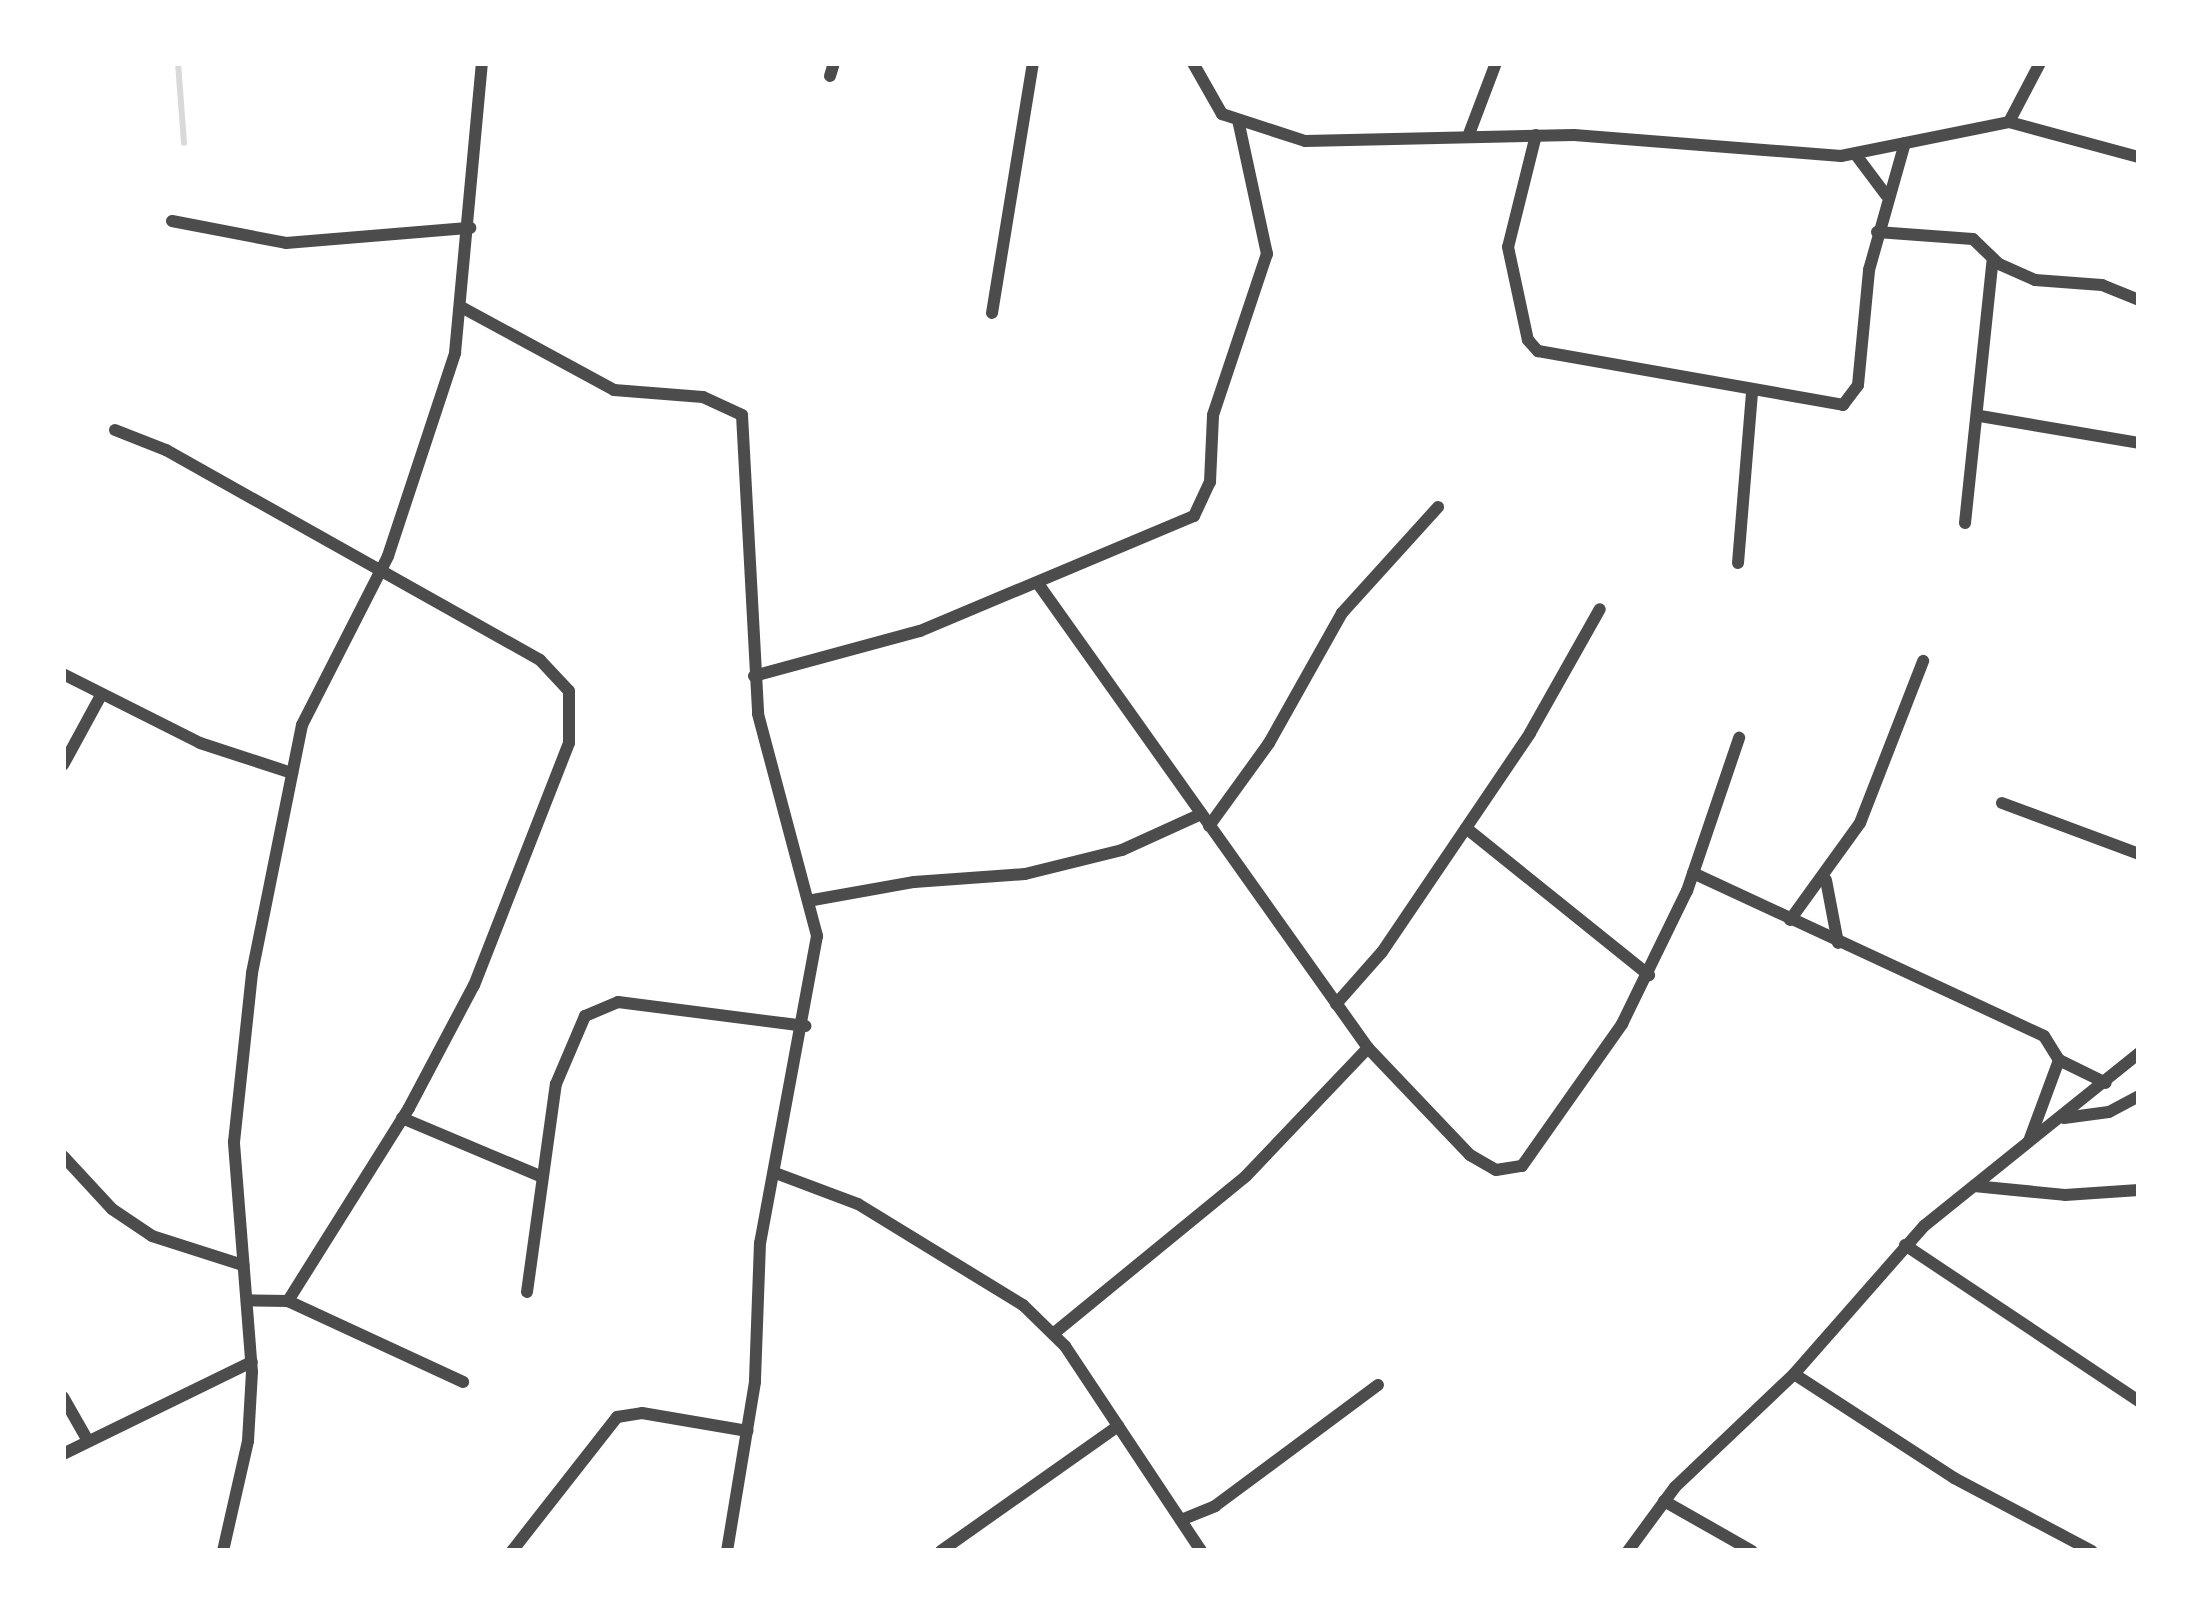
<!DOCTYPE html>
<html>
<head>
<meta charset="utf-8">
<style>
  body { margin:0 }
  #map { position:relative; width:2202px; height:1614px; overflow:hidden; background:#fff; font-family:"Public Sans",sans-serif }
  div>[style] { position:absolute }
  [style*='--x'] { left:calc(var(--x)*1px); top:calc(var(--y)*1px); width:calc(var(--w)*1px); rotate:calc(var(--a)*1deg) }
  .stream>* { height:6px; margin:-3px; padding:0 3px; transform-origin:3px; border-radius:3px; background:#d9d9d9 }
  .minor>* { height:12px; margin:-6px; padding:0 6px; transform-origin:6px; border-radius:6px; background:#4c4c4c }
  span { translate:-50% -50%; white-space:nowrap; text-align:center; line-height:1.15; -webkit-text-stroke:10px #fff; paint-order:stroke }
  .frame { position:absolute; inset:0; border:66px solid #fff; pointer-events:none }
</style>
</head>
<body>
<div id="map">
  <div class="stream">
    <div style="--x:178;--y:63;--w:80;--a:85.7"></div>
  </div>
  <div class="minor">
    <div style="--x:1193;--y:63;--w:59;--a:60.4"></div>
    <div style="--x:1222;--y:114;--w:87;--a:18"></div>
    <div style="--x:1305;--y:141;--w:269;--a:-1.3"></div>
    <div style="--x:1574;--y:135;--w:268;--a:4.5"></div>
    <div style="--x:1841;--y:156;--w:171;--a:-11.4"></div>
    <div style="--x:2009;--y:122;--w:135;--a:15.1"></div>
    <div style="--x:830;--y:76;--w:14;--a:-73"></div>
    <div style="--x:2009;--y:122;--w:67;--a:-62.3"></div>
    <div style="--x:1469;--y:134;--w:76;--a:-69.2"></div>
    <div style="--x:1536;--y:135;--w:115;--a:104"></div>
    <div style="--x:1508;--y:247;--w:95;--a:77.9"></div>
    <div style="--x:1528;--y:340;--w:15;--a:48"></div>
    <div style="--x:1538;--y:351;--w:310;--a:10"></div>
    <div style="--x:1843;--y:405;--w:25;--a:-53"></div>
    <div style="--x:1858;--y:385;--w:116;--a:-84.5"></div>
    <div style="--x:1869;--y:270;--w:132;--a:-74.2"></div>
    <div style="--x:1856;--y:155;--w:50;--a:53.1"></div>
    <div style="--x:172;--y:221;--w:116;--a:10.9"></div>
    <div style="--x:286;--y:243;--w:185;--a:-4.7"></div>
    <div style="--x:1877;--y:232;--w:96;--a:4.2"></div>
    <div style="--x:1973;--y:239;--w:36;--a:44"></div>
    <div style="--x:1999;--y:264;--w:39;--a:24"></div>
    <div style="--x:2035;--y:280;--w:67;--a:4.3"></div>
    <div style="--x:2102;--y:285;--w:40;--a:22"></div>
    <div style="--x:463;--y:308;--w:172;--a:28.5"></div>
    <div style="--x:614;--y:390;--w:89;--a:4.5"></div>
    <div style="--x:703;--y:397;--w:43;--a:24.8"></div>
    <div style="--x:742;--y:415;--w:299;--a:86.9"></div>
    <div style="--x:758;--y:714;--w:230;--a:75.1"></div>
    <div style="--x:817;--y:936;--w:312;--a:100.5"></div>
    <div style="--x:760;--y:1243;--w:139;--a:92.1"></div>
    <div style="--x:755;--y:1382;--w:171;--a:99.4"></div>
    <div style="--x:992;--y:313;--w:253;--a:-80.7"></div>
    <div style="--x:1980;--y:416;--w:161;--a:9.6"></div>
    <div style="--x:115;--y:430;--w:55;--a:21.4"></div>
    <div style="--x:166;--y:450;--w:429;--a:29.3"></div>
    <div style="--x:540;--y:660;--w:42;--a:46.9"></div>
    <div style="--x:569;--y:691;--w:52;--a:90"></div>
    <div style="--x:569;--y:743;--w:260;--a:111.4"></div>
    <div style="--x:474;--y:985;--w:139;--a:117.9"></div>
    <div style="--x:409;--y:1108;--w:228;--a:122.1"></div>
    <div style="--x:288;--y:1301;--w:39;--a:-179"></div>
    <div style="--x:1965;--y:523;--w:266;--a:-84"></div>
    <div style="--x:1738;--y:563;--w:172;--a:-85.3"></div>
    <div style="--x:1039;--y:585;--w:568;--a:54.6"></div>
    <div style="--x:1368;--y:1048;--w:148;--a:46.4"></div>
    <div style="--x:1470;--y:1155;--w:30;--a:30"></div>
    <div style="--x:1496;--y:1170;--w:26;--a:-9"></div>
    <div style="--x:1522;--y:1166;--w:174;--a:-54.8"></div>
    <div style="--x:1622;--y:1024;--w:148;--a:-64"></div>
    <div style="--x:1687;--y:891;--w:162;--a:-71.2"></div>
    <div style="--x:63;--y:674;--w:153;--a:26.7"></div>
    <div style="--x:200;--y:743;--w:97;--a:18.1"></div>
    <div style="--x:754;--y:676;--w:172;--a:-15.2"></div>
    <div style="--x:920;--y:631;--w:297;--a:-22.8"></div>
    <div style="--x:1194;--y:516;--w:38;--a:-65"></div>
    <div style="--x:1210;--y:482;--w:67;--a:-87.4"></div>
    <div style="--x:1213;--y:415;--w:170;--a:-71.5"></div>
    <div style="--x:1267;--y:254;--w:137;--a:-102.2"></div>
    <div style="--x:63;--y:765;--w:77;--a:-61.4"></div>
    <div style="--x:2002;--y:803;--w:146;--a:20.4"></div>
    <div style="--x:1209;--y:826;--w:102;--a:-54.1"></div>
    <div style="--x:1269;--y:743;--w:149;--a:-60.7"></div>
    <div style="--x:1342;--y:613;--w:143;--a:-47.8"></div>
    <div style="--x:1466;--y:828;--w:235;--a:38.8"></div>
    <div style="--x:1693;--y:873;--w:387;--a:24.9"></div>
    <div style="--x:2044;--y:1036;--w:28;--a:58"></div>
    <div style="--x:2059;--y:1060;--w:86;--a:110.3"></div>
    <div style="--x:1826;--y:880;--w:64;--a:79.2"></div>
    <div style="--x:813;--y:900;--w:103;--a:-10.1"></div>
    <div style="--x:914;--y:882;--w:111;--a:-4.1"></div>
    <div style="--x:1025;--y:874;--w:100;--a:-13.9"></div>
    <div style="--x:1122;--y:850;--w:87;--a:-24.5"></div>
    <div style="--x:1790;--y:920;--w:120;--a:-54.2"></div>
    <div style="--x:1860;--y:823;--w:174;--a:-68.7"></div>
    <div style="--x:1336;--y:1004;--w:69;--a:-48.5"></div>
    <div style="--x:1382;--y:952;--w:264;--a:-55.9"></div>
    <div style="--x:1530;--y:733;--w:142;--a:-60.6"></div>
    <div style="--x:2059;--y:1060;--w:52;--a:26.1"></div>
    <div style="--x:402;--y:1118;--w:150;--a:22.8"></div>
    <div style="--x:2064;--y:1118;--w:45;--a:-7.6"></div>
    <div style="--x:2109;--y:1112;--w:34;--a:-28"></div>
    <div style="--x:63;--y:1156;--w:72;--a:47.2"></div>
    <div style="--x:112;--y:1209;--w:48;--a:34"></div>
    <div style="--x:152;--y:1236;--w:96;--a:17.7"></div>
    <div style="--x:778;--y:1174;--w:85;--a:20.6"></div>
    <div style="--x:858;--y:1204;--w:193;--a:31.5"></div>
    <div style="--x:1023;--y:1305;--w:59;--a:44.3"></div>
    <div style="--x:1065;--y:1346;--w:246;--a:56.4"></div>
    <div style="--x:1974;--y:1186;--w:91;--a:5.6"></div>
    <div style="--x:2065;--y:1195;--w:74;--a:-3.9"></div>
    <div style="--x:1905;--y:1245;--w:281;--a:33.7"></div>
    <div style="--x:527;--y:1292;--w:210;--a:-82.1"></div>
    <div style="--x:556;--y:1084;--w:74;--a:-66.9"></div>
    <div style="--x:585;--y:1016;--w:36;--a:-23"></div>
    <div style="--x:618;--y:1002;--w:189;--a:7.3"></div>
    <div style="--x:288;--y:1301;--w:193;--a:24.8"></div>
    <div style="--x:1053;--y:1334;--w:249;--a:-39.3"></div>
    <div style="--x:1246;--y:1176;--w:177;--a:-46.4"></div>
    <div style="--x:1794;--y:1374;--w:191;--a:33"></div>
    <div style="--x:1954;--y:1478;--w:156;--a:27.9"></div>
    <div style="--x:63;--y:1397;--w:48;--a:60.3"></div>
    <div style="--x:63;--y:1454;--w:210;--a:-26"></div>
    <div style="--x:1664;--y:1501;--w:101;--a:29.6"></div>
    <div style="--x:1181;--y:1520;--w:37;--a:-22"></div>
    <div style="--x:1215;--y:1506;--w:203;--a:-36.6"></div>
    <div style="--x:223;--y:1551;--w:113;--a:-77.2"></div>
    <div style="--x:248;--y:1441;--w:69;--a:-86.7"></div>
    <div style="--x:252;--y:1372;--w:231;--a:-94.5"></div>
    <div style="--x:234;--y:1142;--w:170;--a:-83.9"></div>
    <div style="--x:252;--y:973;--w:253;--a:-78.6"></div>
    <div style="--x:302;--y:725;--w:190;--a:-63"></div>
    <div style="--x:388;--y:556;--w:214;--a:-71.7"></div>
    <div style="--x:455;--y:353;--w:291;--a:-84.7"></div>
    <div style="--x:512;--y:1551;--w:170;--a:-51.9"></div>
    <div style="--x:617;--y:1417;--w:25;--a:-9"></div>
    <div style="--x:642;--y:1413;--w:107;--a:9.7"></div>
    <div style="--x:941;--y:1551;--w:217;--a:-35.2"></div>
    <div style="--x:1628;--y:1551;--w:79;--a:-53.7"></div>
    <div style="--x:1675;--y:1487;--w:164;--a:-43.5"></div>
    <div style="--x:1794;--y:1374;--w:197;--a:-48.7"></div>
    <div style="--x:1924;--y:1226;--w:276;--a:-38.8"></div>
  </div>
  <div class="frame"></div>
</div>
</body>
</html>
